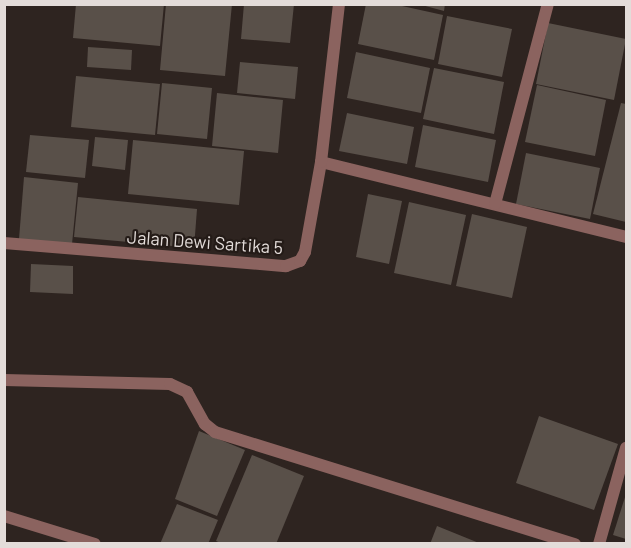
<!DOCTYPE html>
<html>
<head>
<meta charset="utf-8">
<style>
  body { margin:0 }
  #map { position:relative; width:631px; height:548px; overflow:hidden; background:#2e2420; font-family:Barlow,sans-serif }
  div>[style] { position:absolute }
  [style*='--x'] { left:calc(var(--x)*1px); top:calc(var(--y)*1px); width:calc(var(--w)*1px); rotate:calc(var(--a)*1deg) }
  .building>* { inset:0; background:#595049 }
  .street>* { height:12px; margin:-6px; padding:0 6px; transform-origin:6px; border-radius:6px; background:#8b635f }
  span { translate:-50% -50%; white-space:nowrap; text-align:center; line-height:1.15; -webkit-text-stroke:4.5px #241b17; paint-order:stroke }
  .street-label { font-size:18px; color:#e3dcd9 }
  .frame { position:absolute; inset:0; border:6px solid #e3dcd9; pointer-events:none }
</style>
</head>
<body>
<div id="map">
  <div class="building">
    <div style="clip-path:polygon(76px 4px,164px 4px,160px 46px,73px 38px)"></div>
    <div style="clip-path:polygon(166px 4px,232px 4px,225px 76px,160px 70px)"></div>
    <div style="clip-path:polygon(244px 4px,294px 4px,290px 43px,241px 39px)"></div>
    <div style="clip-path:polygon(366px 4px,393px 4px,443px 15px,434px 60px,358px 44px)"></div>
    <div style="clip-path:polygon(418px 4px,445px 4px,444px 11px)"></div>
    <div style="clip-path:polygon(447px 16px,512px 29px,502px 77px,438px 64px)"></div>
    <div style="clip-path:polygon(548px 23px,626px 39px,614px 100px,536px 84px)"></div>
    <div style="clip-path:polygon(88px 47px,132px 50px,131px 70px,87px 67px)"></div>
    <div style="clip-path:polygon(356px 52px,430px 68px,421px 113px,347px 98px)"></div>
    <div style="clip-path:polygon(240px 62px,298px 67px,295px 99px,237px 93px)"></div>
    <div style="clip-path:polygon(434px 68px,504px 82px,494px 134px,423px 119px)"></div>
    <div style="clip-path:polygon(76px 76px,160px 84px,155px 135px,71px 127px)"></div>
    <div style="clip-path:polygon(162px 83px,212px 88px,207px 139px,157px 134px)"></div>
    <div style="clip-path:polygon(537px 85px,606px 100px,595px 156px,525px 142px)"></div>
    <div style="clip-path:polygon(217px 93px,283px 100px,278px 153px,212px 146px)"></div>
    <div style="clip-path:polygon(621px 103px,626px 104px,626px 222px,593px 214px)"></div>
    <div style="clip-path:polygon(347px 113px,414px 127px,407px 164px,339px 151px)"></div>
    <div style="clip-path:polygon(423px 125px,496px 140px,488px 182px,415px 167px)"></div>
    <div style="clip-path:polygon(30px 135px,89px 140px,85px 178px,26px 172px)"></div>
    <div style="clip-path:polygon(95px 137px,128px 140px,125px 170px,92px 166px)"></div>
    <div style="clip-path:polygon(133px 140px,244px 151px,239px 205px,128px 194px)"></div>
    <div style="clip-path:polygon(526px 153px,600px 168px,590px 219px,516px 204px)"></div>
    <div style="clip-path:polygon(24px 177px,78px 183px,72px 244px,19px 239px)"></div>
    <div style="clip-path:polygon(368px 194px,402px 201px,389px 264px,356px 257px)"></div>
    <div style="clip-path:polygon(78px 197px,197px 209px,194px 248px,74px 237px)"></div>
    <div style="clip-path:polygon(409px 202px,466px 215px,451px 285px,394px 273px)"></div>
    <div style="clip-path:polygon(472px 214px,527px 227px,512px 298px,456px 286px)"></div>
    <div style="clip-path:polygon(31px 264px,73px 266px,73px 294px,30px 292px)"></div>
    <div style="clip-path:polygon(539px 416px,618px 444px,594px 510px,516px 483px)"></div>
    <div style="clip-path:polygon(199px 431px,245px 450px,217px 516px,175px 499px)"></div>
    <div style="clip-path:polygon(252px 455px,304px 476px,276px 544px,223px 544px,216px 541px)"></div>
    <div style="clip-path:polygon(626px 494px,626px 539px,613px 535px)"></div>
    <div style="clip-path:polygon(177px 504px,218px 520px,208px 544px,160px 544px)"></div>
    <div style="clip-path:polygon(437px 526px,479px 543px,479px 544px,430px 544px)"></div>
  </div>
  <div class="street">
    <div style="--x:321;--y:162;--w:314;--a:13.8"></div>
    <div style="--x:495;--y:204;--w:207;--a:-75.2"></div>
    <div style="--x:4;--y:243;--w:283;--a:4.7"></div>
    <div style="--x:286;--y:266;--w:15;--a:-20"></div>
    <div style="--x:300;--y:261;--w:10;--a:-61"></div>
    <div style="--x:305;--y:252;--w:91;--a:-79.9"></div>
    <div style="--x:321;--y:162;--w:159;--a:-83.5"></div>
    <div style="--x:4;--y:380;--w:166;--a:1.4"></div>
    <div style="--x:170;--y:384;--w:19;--a:25"></div>
    <div style="--x:187;--y:392;--w:37;--a:61"></div>
    <div style="--x:205;--y:424;--w:13;--a:39"></div>
    <div style="--x:215;--y:432;--w:377;--a:17.3"></div>
    <div style="--x:4;--y:516;--w:95;--a:17.1"></div>
    <div style="--x:599;--y:544;--w:100;--a:-74.3"></div>
  </div>
  <div class="street-label">
    <span style="left:205px;top:242px;rotate:4deg">Jalan Dewi Sartika 5</span>
  </div>
  <div class="frame"></div>
</div>
</body>
</html>
